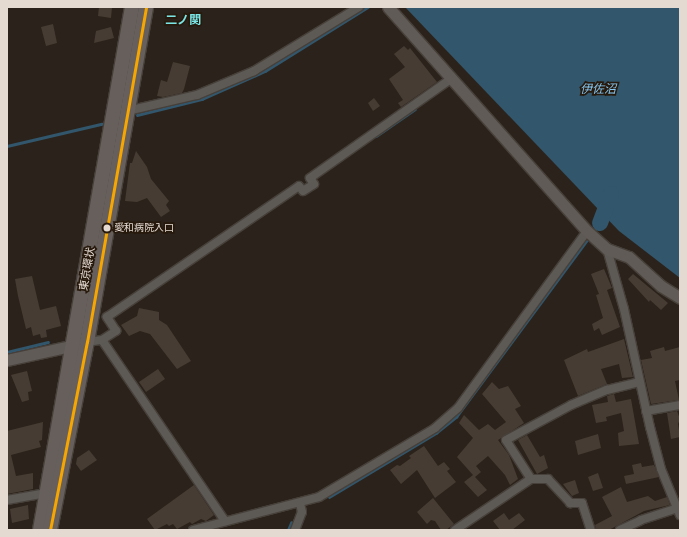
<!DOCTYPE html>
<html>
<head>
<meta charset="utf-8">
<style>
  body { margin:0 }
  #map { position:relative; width:687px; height:537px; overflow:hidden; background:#2b231b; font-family:"PT Sans Narrow","Noto Sans JP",sans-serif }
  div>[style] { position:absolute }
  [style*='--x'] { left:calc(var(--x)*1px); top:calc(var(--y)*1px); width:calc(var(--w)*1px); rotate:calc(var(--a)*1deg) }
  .water>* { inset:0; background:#32566c }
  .stream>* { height:2.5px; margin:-1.25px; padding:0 1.25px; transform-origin:1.25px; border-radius:1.25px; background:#32566c }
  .river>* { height:16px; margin:-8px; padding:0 8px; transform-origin:8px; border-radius:8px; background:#32566c }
  .building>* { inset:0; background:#463c33 }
  .roads { filter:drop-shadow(1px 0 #47403a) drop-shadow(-1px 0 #47403a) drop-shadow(0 1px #47403a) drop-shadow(0 -1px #47403a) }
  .street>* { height:8px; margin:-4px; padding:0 4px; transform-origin:4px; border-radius:4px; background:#5d5a56 }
  .secondary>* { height:11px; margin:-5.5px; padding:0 5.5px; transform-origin:5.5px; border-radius:5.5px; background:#615b57 }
  .highway>* { height:14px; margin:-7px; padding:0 7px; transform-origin:7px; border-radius:7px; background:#665f5b }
  .bus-1>* { height:3px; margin:-1.5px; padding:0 1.5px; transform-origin:1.5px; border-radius:1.5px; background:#f7a600 }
  .dots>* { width:11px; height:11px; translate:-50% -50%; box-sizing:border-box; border:2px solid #27190c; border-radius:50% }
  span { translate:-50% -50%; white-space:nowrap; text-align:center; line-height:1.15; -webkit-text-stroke:3.5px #27190c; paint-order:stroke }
  .bus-label { font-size:10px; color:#e4dad2 }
  .left { translate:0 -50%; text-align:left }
  .street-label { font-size:11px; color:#e4dad2 }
  .neighbourhood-label { font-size:12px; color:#7ae6e6; font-weight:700 }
  .water-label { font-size:12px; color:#86c8f3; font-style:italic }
  .frame { position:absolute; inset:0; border:8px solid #e4dad2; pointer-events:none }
</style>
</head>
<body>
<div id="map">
  <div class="water">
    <div style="clip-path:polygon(405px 7px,680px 7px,680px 278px,619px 231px)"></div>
  </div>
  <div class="stream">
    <div style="--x:137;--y:115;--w:67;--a:-13.8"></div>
    <div style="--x:202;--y:99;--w:69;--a:-24"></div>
    <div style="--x:265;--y:71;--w:121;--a:-31.9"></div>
    <div style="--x:376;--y:136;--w:47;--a:-34.7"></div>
    <div style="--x:7;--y:146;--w:97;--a:-13.2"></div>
    <div style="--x:593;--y:232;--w:11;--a:-52"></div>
    <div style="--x:7;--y:352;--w:42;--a:-13.7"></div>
    <div style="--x:329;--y:497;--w:125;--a:-30.9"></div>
    <div style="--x:436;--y:433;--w:26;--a:-39"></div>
    <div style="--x:456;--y:417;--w:224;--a:-53.5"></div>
    <div style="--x:288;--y:530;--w:8;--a:-67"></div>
  </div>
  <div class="river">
    <div style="--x:600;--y:223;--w:31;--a:-69"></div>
  </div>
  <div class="building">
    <div style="clip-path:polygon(99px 7px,112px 7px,111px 18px,98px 16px)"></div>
    <div style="clip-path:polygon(53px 24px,57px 43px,46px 46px,41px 27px)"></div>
    <div style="clip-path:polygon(111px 27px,114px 38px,94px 43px,96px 31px)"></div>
    <div style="clip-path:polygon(404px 46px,408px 50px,410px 48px,437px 82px,401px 107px,398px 103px,403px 100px,389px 79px,405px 67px,394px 54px)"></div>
    <div style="clip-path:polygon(173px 62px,190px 66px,184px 89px,182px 93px,163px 97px,157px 96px,161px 80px,167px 82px)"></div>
    <div style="clip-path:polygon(374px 98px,380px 106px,373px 111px,368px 103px)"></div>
    <div style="clip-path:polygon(136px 151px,147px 167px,151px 179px,169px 201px,166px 205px,170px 211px,161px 217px,147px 198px,137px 202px,125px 201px,130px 163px,132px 163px)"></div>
    <div style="clip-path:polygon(604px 269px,612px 288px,607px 290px,620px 327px,602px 335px,599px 328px,594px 331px,592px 324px,603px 318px,596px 295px,599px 294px,591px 274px)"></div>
    <div style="clip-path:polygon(633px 274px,668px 303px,661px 310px,650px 300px,649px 302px,628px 279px)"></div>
    <div style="clip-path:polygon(32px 276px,40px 310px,56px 306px,61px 326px,46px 330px,47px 337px,41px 338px,40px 334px,33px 336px,31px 327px,26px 329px,18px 296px,15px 279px)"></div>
    <div style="clip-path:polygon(139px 308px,159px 312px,159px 320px,167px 325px,191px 361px,177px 369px,150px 334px,140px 331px,129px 336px,121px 325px,137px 316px)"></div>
    <div style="clip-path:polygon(624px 339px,633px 377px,622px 378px,619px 364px,601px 369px,607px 384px,578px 396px,564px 360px,587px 349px,588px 352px)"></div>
    <div style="clip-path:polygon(664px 347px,665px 351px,680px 347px,680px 380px,675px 381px,679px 400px,651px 404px,641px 360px,652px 358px,650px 351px)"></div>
    <div style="clip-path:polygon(158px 369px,165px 379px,146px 392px,139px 382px)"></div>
    <div style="clip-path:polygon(27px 371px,32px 391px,28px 392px,29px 400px,22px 402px,11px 375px)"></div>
    <div style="clip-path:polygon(492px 382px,499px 389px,508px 386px,521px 406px,515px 409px,524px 423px,498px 440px,509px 455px,518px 479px,510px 485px,505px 475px,488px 456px,476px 466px,481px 472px,475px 477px,487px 490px,478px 497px,464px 482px,473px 475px,457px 457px,473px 438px,459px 423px,464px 415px,479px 430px,488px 424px,495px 430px,506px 422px,482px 394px)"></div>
    <div style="clip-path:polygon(614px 394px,616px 402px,631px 399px,639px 444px,619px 446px,618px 433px,624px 431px,621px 413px,606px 417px,607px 421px,596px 423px,592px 405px,608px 402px,607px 396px)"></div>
    <div style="clip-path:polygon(677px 411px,680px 419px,678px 424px,680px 437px,671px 439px,667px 413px)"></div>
    <div style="clip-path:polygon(43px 422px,42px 440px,39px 441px,41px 447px,11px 455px,16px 476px,33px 473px,33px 489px,7px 494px,7px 431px)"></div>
    <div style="clip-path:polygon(598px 434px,601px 448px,578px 455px,575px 441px)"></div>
    <div style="clip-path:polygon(527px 435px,540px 457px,544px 455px,548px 468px,537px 474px,518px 440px)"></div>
    <div style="clip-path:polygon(424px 446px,438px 466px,444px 462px,450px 469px,447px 471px,456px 482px,435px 498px,417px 470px,401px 484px,390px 470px,397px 465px,400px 466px,411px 458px,409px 456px)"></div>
    <div style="clip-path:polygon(89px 450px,97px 460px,81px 471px,76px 464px,77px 458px)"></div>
    <div style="clip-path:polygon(641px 463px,642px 467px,654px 465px,659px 477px,626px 484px,624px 476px,634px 474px,632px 465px)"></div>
    <div style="clip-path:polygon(598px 473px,603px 488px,593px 491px,588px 477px)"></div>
    <div style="clip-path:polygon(575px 480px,579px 493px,572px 496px,563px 484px)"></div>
    <div style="clip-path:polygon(194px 485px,214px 515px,206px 521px,201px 519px,192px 524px,190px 522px,177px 529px,173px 524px,169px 526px,167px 524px,155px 530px,147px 519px)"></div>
    <div style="clip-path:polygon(621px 487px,627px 502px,648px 496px,655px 501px,667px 497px,670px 505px,644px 511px,609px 530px,596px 530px,595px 525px,612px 516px,602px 497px)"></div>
    <div style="clip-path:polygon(433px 498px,454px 524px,446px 530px,441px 530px,435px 521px,431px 520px,427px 524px,417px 512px)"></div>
    <div style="clip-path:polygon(28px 505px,29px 519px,12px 523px,10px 509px)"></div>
    <div style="clip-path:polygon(504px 513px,509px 520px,519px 513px,525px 520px,512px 530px,500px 530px,493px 521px)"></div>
  </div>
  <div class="roads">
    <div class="street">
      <div style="--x:127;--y:111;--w:72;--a:-12.9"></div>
      <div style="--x:197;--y:95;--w:62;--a:-22.8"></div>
      <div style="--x:254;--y:71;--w:123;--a:-31.4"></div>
      <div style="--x:607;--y:249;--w:62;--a:74.2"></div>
      <div style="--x:624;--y:309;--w:121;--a:77.6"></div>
      <div style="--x:650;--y:427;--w:43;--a:75.3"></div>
      <div style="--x:661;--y:469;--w:50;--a:67.6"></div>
      <div style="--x:102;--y:340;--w:219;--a:55.8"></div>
      <div style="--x:87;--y:342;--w:15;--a:-8"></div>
      <div style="--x:102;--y:340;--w:17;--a:-33"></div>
      <div style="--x:116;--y:331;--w:17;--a:-123"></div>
      <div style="--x:107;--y:317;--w:232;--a:-34.3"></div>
      <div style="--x:299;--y:186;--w:6;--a:51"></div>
      <div style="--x:303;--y:191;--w:13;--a:-32"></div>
      <div style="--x:314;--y:184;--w:7;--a:-124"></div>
      <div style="--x:310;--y:178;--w:172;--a:-35.1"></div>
      <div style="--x:646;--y:411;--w:35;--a:-10"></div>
      <div style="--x:531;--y:479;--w:46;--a:-122.7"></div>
      <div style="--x:506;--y:440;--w:74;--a:-28.3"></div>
      <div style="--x:571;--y:405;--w:39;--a:-23"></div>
      <div style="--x:607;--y:390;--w:33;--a:-14"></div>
      <div style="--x:7;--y:500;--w:40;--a:-10"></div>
      <div style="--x:193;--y:530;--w:130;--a:-14.7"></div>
      <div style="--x:319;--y:497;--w:135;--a:-30.7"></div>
      <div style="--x:435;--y:428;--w:30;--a:-41"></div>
      <div style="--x:458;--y:408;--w:219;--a:-53.9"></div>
      <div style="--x:295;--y:530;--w:19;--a:-69"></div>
      <div style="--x:302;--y:512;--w:9;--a:-103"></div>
      <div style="--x:455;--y:530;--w:92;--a:-33.9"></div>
      <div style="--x:531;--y:479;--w:17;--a:0"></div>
      <div style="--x:548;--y:479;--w:33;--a:47"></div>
      <div style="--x:570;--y:503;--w:12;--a:0"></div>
      <div style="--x:582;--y:503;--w:28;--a:72"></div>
      <div style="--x:620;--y:530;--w:23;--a:-25"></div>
      <div style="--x:641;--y:520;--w:38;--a:-18"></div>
    </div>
    <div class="secondary">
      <div style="--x:388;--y:7;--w:300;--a:48.4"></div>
      <div style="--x:587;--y:231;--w:27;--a:42"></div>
      <div style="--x:607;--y:249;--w:23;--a:20"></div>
      <div style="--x:629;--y:257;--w:43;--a:42.2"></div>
      <div style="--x:661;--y:286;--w:22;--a:32"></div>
      <div style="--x:7;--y:360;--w:74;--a:-12.5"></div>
    </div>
    <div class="highway">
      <div style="--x:40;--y:530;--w:531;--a:-80.02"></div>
      <div style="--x:50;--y:530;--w:192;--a:-78.9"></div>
      <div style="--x:87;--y:342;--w:340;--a:-80"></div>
    </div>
  </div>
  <div class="bus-1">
    <div style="--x:50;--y:530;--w:192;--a:-78.9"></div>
    <div style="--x:87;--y:342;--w:340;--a:-80"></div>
  </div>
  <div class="dots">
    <div style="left:107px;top:228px;background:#e4dad2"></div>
  </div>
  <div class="bus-label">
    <span class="left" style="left:114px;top:228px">愛和病院入口</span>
  </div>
  <div class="street-label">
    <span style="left:87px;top:269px;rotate:-80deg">東京環状</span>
  </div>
  <div class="neighbourhood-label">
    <span style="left:183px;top:20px">二ノ関</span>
  </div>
  <div class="water-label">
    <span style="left:598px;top:89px">伊佐沼</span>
  </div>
  <div class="frame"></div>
</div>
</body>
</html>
